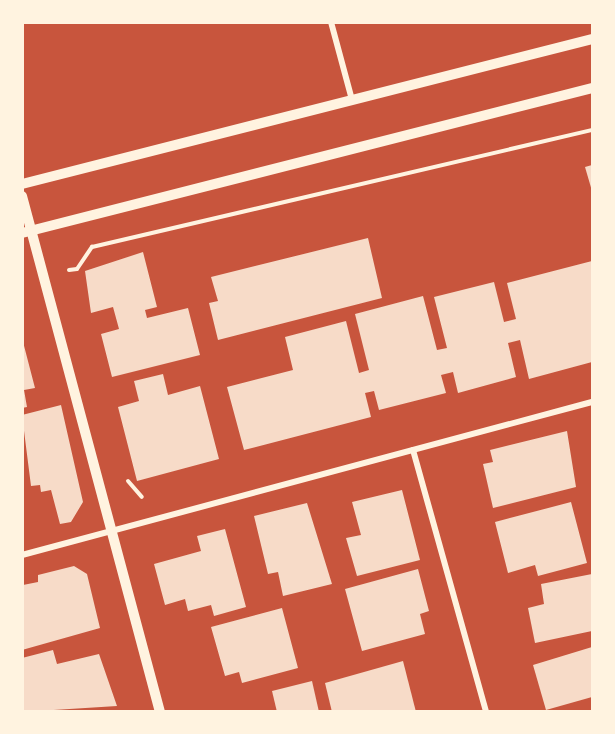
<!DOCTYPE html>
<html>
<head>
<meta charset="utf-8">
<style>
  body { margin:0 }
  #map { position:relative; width:615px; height:734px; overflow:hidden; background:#c8553d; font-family:Raleway,sans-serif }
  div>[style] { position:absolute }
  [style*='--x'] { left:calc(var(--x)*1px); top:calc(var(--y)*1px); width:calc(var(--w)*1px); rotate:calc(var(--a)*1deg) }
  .building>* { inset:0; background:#f7dbc8 }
  .path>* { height:4px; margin:-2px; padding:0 2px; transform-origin:2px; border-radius:2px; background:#fff3e0 }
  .minor>* { height:6px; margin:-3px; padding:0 3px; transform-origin:3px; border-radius:3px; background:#fff3e0 }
  .tertiary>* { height:10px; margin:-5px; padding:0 5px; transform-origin:5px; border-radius:5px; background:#fff3e0 }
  span { translate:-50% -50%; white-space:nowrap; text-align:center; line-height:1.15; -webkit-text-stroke:4.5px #fff3e0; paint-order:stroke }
  .frame { position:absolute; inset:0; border:24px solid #fff3e0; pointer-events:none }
</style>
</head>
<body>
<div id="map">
  <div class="building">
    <div style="clip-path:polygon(592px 165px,592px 191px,585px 167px)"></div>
    <div style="clip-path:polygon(368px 238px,382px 298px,218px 340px,209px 303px,218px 301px,211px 277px)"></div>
    <div style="clip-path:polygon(143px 252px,157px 307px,145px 310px,147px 318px,188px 308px,200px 355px,112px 377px,101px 334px,119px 329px,113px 307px,91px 313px,85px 271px)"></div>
    <div style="clip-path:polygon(592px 261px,592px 362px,529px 379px,520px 340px,508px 343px,516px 377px,458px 393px,453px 372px,441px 375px,446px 393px,379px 410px,374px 391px,365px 393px,371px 417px,244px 450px,227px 387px,293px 370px,285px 337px,346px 321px,359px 373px,369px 370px,355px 314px,423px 296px,437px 350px,447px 348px,434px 297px,494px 282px,504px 322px,516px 319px,507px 283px)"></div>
    <div style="clip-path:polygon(22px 338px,35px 388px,24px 390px,27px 407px,22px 408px)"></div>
    <div style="clip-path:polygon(163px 374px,168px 395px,200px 386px,219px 459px,137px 481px,118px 407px,139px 401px,134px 381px)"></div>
    <div style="clip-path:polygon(61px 405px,83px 502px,71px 522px,60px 524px,51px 490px,41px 492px,40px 485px,31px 486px,22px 415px)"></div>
    <div style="clip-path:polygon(567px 431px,576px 487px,493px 508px,483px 464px,493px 462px,490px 450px)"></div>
    <div style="clip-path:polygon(402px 490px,420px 560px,357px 576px,346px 538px,361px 535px,352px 502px)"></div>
    <div style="clip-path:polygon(571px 502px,587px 563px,538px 576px,535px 565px,508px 573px,495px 522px)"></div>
    <div style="clip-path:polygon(307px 503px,332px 584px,283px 596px,278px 572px,268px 574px,254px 516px)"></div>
    <div style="clip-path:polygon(225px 529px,246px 607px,214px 616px,211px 605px,188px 611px,185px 599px,165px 605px,154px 564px,201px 551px,197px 536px)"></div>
    <div style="clip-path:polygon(74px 566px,87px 574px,100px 628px,22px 650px,23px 585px,38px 582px,38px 575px)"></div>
    <div style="clip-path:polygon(418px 569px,429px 611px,420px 614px,425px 634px,362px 651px,345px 589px)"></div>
    <div style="clip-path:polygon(592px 574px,592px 631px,535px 643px,528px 608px,544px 604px,541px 584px)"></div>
    <div style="clip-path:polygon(282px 608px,298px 668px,242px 683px,239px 672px,225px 676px,211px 627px)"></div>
    <div style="clip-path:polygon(592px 647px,592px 697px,546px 710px,533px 665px)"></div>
    <div style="clip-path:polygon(53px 650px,57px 664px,99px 654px,117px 706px,22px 712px,22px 658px)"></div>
    <div style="clip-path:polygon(403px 661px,416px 712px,332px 712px,325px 683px)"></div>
    <div style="clip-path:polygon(312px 681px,319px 712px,277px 712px,272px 691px)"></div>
  </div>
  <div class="path">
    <div style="--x:69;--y:270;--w:8;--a:-7"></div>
    <div style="--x:77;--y:269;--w:27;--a:-56"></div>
    <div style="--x:92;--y:247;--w:514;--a:-13.17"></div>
    <div style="--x:128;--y:481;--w:21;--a:49"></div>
  </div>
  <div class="minor">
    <div style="--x:331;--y:22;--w:81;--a:74.9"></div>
    <div style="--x:413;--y:450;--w:272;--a:74.4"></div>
    <div style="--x:22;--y:555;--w:590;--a:-15.03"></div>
  </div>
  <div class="tertiary">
    <div style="--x:22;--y:184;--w:588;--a:-14.27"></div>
    <div style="--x:22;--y:196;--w:534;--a:75.03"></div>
    <div style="--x:22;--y:233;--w:588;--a:-14.27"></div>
  </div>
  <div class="frame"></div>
</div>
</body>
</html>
